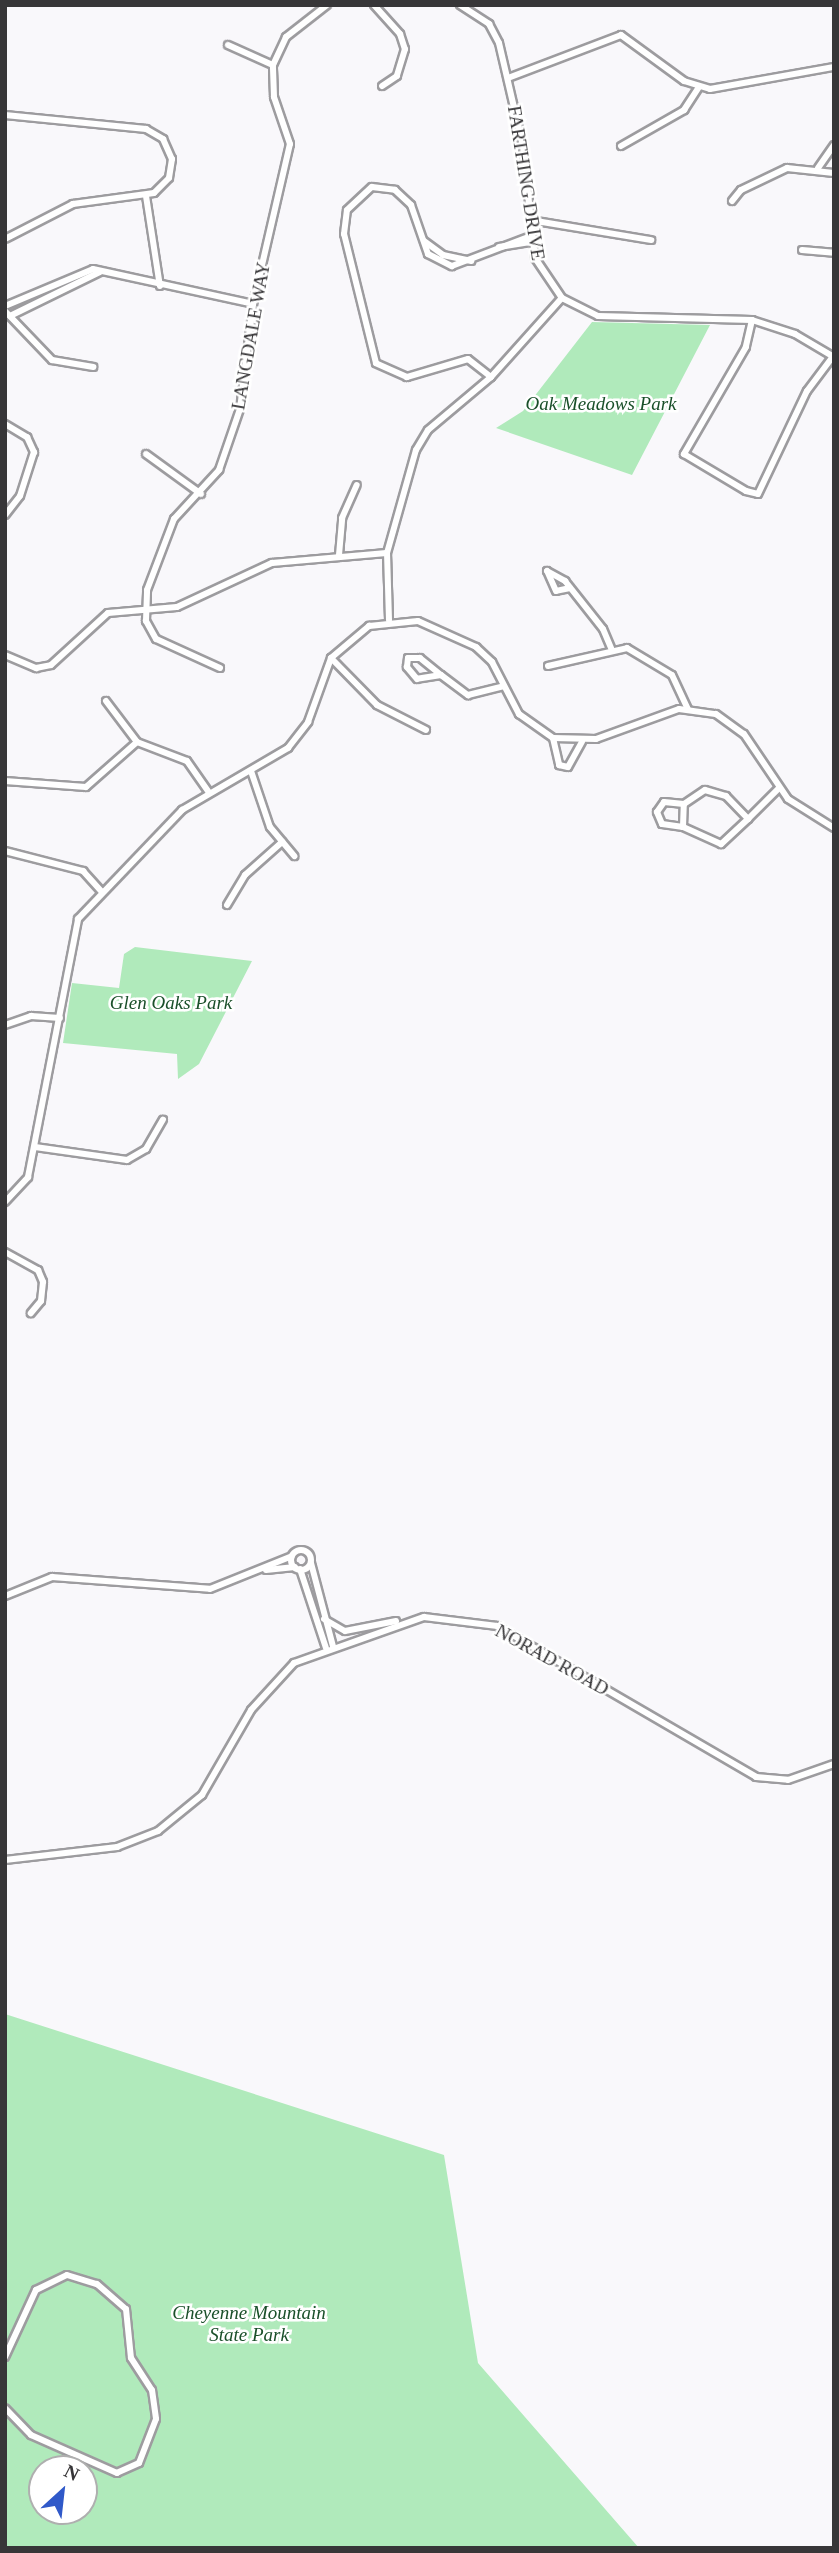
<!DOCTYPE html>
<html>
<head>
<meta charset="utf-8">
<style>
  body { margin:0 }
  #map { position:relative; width:839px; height:2553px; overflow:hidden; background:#f9f8fb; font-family:"Times New Roman",serif }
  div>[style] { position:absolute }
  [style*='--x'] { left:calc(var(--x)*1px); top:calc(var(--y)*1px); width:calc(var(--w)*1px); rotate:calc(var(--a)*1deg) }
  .green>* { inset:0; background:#b0eabb }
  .roads { filter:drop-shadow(2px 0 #9d9c9f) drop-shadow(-2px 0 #9d9c9f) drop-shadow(0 2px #9d9c9f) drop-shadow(0 -2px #9d9c9f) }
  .minor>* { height:6px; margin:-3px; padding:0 3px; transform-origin:3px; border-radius:3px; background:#fff }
  .minor>.ring { margin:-3px; padding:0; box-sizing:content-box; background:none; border:6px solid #fff; border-radius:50% }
  span { translate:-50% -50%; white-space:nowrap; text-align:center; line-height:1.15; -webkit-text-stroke:5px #fff; paint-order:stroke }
  .street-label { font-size:19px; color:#373638 }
  .park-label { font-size:19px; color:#1a502a; font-style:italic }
  .frame { position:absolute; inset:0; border:7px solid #373638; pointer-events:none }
  .north { position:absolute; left:28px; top:2455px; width:70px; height:70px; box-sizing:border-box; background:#fff; border:2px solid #afafaf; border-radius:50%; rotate:27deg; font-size:19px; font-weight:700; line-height:28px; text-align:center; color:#373638 }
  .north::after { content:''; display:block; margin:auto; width:24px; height:32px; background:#3059c9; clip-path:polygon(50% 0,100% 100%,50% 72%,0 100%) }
</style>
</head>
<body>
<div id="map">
  <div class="green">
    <div style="clip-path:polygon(592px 322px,710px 325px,632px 475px,496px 428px,523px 411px)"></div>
    <div style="clip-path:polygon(135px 947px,252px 961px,199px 1064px,178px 1079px,177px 1054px,63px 1043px,72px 983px,119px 988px,124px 954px)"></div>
    <div style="clip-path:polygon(evenodd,5px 2014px,444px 2155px,478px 2363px,639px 2548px,5px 2548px,5px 2014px,42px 2469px,84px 2469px,84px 2511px,42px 2511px,42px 2469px)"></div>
  </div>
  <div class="roads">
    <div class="minor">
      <div style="--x:374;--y:5;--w:39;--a:48"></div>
      <div style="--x:400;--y:34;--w:16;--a:72"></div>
      <div style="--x:405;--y:49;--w:28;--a:107"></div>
      <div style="--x:397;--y:76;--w:18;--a:146"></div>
      <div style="--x:460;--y:5;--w:35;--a:33"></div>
      <div style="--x:489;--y:24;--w:21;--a:62"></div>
      <div style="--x:499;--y:43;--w:106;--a:76.9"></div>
      <div style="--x:523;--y:146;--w:113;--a:83.9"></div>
      <div style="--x:535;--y:258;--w:48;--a:56"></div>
      <div style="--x:562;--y:298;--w:40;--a:26.6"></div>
      <div style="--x:598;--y:316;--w:154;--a:1.5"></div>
      <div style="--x:752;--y:320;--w:45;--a:18"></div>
      <div style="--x:795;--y:334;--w:45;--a:30.5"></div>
      <div style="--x:228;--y:45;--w:49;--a:24"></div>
      <div style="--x:508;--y:78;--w:121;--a:-20.8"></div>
      <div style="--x:621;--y:35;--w:78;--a:36.1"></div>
      <div style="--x:684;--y:81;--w:27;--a:17"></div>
      <div style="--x:710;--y:89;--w:126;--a:-10.1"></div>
      <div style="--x:5;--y:115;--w:142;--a:5.7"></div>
      <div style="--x:146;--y:129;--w:20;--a:30"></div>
      <div style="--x:163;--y:139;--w:22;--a:66"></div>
      <div style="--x:172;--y:159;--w:19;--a:99"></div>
      <div style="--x:169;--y:178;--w:21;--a:135"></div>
      <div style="--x:154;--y:193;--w:82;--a:172.3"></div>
      <div style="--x:73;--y:204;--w:76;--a:152.8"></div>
      <div style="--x:621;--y:146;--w:73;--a:-29.7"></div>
      <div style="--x:684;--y:110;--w:27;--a:-57"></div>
      <div style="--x:818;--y:168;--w:28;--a:-55"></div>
      <div style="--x:146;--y:196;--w:91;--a:81.2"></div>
      <div style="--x:732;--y:201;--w:14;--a:-51"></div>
      <div style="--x:741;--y:190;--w:51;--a:-25.6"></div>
      <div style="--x:787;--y:168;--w:47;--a:6.1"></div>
      <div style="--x:530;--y:220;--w:123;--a:9.4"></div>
      <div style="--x:424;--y:241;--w:24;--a:36"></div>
      <div style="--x:443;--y:255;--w:29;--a:12"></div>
      <div style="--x:499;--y:247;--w:33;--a:-9"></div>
      <div style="--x:802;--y:250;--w:32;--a:5"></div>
      <div style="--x:5;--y:306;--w:95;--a:-22.8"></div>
      <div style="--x:93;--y:269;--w:164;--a:12.3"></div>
      <div style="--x:5;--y:311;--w:68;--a:46.2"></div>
      <div style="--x:52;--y:360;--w:42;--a:9.7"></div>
      <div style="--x:10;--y:316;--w:100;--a:-26.1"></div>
      <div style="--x:752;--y:320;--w:28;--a:103"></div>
      <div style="--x:746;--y:347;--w:124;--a:120.1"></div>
      <div style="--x:684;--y:454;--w:72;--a:30.8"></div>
      <div style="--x:746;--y:491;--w:12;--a:14"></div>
      <div style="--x:758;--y:494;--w:114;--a:-64.6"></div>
      <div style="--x:807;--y:391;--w:45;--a:-53.1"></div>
      <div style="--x:491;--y:377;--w:29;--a:-142"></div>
      <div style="--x:468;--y:359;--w:64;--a:163.6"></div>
      <div style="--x:407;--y:377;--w:34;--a:-156"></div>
      <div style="--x:376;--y:363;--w:133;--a:-103.9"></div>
      <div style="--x:344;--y:234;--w:24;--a:-83"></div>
      <div style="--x:347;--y:210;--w:34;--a:-43"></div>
      <div style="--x:372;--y:187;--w:23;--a:7"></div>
      <div style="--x:395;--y:190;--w:22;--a:43"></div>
      <div style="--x:411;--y:205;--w:52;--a:70.9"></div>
      <div style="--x:428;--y:254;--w:27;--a:27"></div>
      <div style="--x:452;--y:266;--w:85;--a:-20.8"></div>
      <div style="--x:5;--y:424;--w:26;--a:31"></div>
      <div style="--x:27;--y:437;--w:17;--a:65"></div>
      <div style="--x:34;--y:452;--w:46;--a:107.7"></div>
      <div style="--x:20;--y:496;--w:24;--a:128"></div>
      <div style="--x:146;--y:454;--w:68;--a:36"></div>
      <div style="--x:339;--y:555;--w:37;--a:-85"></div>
      <div style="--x:342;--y:518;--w:36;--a:-66"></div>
      <div style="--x:570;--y:588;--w:14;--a:168"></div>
      <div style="--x:556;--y:591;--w:22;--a:-114"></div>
      <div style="--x:547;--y:571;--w:21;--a:29"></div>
      <div style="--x:565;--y:581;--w:61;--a:51.6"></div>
      <div style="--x:603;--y:629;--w:21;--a:67"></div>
      <div style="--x:389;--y:620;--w:67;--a:-91.7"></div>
      <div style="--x:387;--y:553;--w:107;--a:-74.3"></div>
      <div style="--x:416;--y:450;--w:23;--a:-59"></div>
      <div style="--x:428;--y:430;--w:82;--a:-40.1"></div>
      <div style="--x:491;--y:377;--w:106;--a:-48.1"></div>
      <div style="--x:5;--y:655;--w:34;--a:23"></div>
      <div style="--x:36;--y:668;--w:15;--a:-11"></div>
      <div style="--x:51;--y:665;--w:77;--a:-42.4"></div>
      <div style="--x:108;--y:613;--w:69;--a:-5"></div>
      <div style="--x:177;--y:607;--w:105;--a:-24.9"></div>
      <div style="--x:272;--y:563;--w:115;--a:-5"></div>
      <div style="--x:331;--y:658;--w:66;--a:45.6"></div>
      <div style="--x:377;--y:705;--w:55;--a:27"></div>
      <div style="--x:408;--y:658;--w:12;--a:0"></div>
      <div style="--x:420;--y:658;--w:27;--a:39"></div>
      <div style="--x:441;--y:675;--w:24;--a:171"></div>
      <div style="--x:417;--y:679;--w:16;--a:-130"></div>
      <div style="--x:407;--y:667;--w:9;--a:-84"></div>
      <div style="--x:548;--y:666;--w:81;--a:-12.8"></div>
      <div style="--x:627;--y:648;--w:52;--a:31"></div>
      <div style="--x:672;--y:675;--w:38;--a:65"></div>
      <div style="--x:220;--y:668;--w:70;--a:-155.6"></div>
      <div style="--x:156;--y:639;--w:21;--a:-119"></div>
      <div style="--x:146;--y:621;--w:31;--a:-88"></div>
      <div style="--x:147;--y:590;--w:76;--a:-69.2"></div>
      <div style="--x:174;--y:519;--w:67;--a:-47.4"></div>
      <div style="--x:219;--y:470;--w:65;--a:-71"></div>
      <div style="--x:240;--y:409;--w:106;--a:-82.9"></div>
      <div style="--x:253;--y:304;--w:164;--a:-77"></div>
      <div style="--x:290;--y:144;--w:50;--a:-108.8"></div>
      <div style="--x:274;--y:97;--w:32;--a:-92"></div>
      <div style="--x:273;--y:65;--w:31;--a:-65"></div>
      <div style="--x:286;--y:37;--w:52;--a:-38"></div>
      <div style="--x:441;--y:675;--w:34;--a:37"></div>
      <div style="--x:468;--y:695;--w:37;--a:-14"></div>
      <div style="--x:106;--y:701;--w:51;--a:52.9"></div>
      <div style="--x:137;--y:742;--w:53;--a:20.8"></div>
      <div style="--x:187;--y:761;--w:39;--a:55"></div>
      <div style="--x:553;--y:738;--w:28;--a:77"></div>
      <div style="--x:559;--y:765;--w:9;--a:13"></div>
      <div style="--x:568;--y:767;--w:29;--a:-61"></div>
      <div style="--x:251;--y:771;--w:59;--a:71.3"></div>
      <div style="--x:270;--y:827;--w:38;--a:50"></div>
      <div style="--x:5;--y:781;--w:81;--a:4.2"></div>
      <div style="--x:86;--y:787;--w:68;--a:-41.4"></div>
      <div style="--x:705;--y:790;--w:22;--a:16"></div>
      <div style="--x:726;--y:796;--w:32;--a:46"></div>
      <div style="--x:748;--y:819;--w:37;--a:137"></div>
      <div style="--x:721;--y:844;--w:42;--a:-155.9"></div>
      <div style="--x:683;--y:827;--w:23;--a:-88"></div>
      <div style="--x:684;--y:804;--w:25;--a:-34"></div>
      <div style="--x:748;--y:819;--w:42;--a:-45"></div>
      <div style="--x:683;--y:827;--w:21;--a:-172"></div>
      <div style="--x:662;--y:824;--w:13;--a:-113"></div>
      <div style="--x:657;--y:812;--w:12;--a:-55"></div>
      <div style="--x:664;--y:802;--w:20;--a:6"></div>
      <div style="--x:5;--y:851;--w:81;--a:14.4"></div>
      <div style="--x:83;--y:871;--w:27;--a:48"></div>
      <div style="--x:227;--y:905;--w:35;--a:-59"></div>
      <div style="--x:245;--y:875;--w:50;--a:-41.7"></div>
      <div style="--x:5;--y:1025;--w:28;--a:-19"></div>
      <div style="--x:31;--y:1016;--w:29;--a:4"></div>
      <div style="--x:35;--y:1147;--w:93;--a:8"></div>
      <div style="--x:127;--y:1160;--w:22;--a:-30"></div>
      <div style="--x:146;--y:1149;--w:34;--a:-60"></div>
      <div style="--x:5;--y:1202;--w:34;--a:-47"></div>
      <div style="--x:28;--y:1177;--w:263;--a:-79"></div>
      <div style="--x:78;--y:919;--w:151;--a:-46.3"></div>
      <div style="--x:182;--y:810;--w:123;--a:-30.3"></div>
      <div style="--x:288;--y:748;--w:33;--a:-52"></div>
      <div style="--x:308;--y:722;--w:68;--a:-70.2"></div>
      <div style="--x:331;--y:658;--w:50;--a:-40.1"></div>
      <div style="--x:369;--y:626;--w:49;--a:-5.8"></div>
      <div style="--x:418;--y:621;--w:64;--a:24.1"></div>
      <div style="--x:476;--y:647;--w:22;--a:43"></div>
      <div style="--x:492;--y:662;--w:59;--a:62.6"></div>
      <div style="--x:519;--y:714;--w:42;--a:35.2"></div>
      <div style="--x:553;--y:738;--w:43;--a:1.3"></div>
      <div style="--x:596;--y:739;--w:88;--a:-19.9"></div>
      <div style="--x:679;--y:709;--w:37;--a:8"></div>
      <div style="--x:716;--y:714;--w:34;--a:36"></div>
      <div style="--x:744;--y:734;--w:78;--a:55.9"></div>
      <div style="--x:788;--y:799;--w:54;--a:32.2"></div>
      <div style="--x:5;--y:1252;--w:38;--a:29"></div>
      <div style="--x:38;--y:1270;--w:13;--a:67"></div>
      <div style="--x:43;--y:1282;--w:19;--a:96"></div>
      <div style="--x:41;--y:1301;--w:16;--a:130"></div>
      <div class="ring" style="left:291px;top:1550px;width:14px;height:14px"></div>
      <div style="--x:311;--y:1563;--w:86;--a:75.2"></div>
      <div style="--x:300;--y:1569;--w:83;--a:71.8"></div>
      <div style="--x:266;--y:1570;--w:29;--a:-6"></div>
      <div style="--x:5;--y:1596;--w:51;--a:-22"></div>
      <div style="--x:52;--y:1577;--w:158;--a:4.3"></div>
      <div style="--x:210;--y:1589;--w:88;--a:-21.9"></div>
      <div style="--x:324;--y:1619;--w:24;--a:30"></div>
      <div style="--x:345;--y:1631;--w:52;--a:-11.1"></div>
      <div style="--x:5;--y:1860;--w:113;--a:-6.6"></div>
      <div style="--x:117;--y:1847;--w:44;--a:-21.3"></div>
      <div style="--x:158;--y:1831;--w:57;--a:-39.3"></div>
      <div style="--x:202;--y:1795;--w:98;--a:-60"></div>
      <div style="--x:251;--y:1710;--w:64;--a:-47.5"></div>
      <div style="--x:294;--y:1663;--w:138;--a:-19.5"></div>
      <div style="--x:424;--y:1617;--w:74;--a:7"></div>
      <div style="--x:497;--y:1626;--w:300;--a:30.2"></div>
      <div style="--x:756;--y:1777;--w:32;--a:5"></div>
      <div style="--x:788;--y:1780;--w:49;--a:-19.2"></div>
      <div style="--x:5;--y:2357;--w:74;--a:-65.2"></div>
      <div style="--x:36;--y:2290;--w:34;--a:-26"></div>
      <div style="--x:67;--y:2275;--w:31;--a:17"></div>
      <div style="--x:97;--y:2284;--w:38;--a:41"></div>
      <div style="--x:126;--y:2309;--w:49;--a:84.2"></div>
      <div style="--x:131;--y:2358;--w:38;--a:57"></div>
      <div style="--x:152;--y:2390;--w:29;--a:82"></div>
      <div style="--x:156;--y:2419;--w:47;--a:111.1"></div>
      <div style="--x:139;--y:2463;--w:24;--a:156"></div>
      <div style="--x:117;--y:2473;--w:94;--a:-156.2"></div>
      <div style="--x:31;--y:2435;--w:37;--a:-134"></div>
    </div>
  </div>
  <div class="street-label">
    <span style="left:526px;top:183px;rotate:81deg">FARTHING DRIVE</span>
    <span style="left:251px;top:336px;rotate:-80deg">LANGDALE WAY</span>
    <span style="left:552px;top:1660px;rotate:29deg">NORAD ROAD</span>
  </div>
  <div class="park-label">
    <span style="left:601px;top:404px">Oak Meadows Park</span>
    <span style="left:171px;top:1003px">Glen Oaks Park</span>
    <span style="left:249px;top:2324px">Cheyenne Mountain<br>State Park</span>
  </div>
  <div class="frame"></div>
  <div class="north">N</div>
</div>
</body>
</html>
